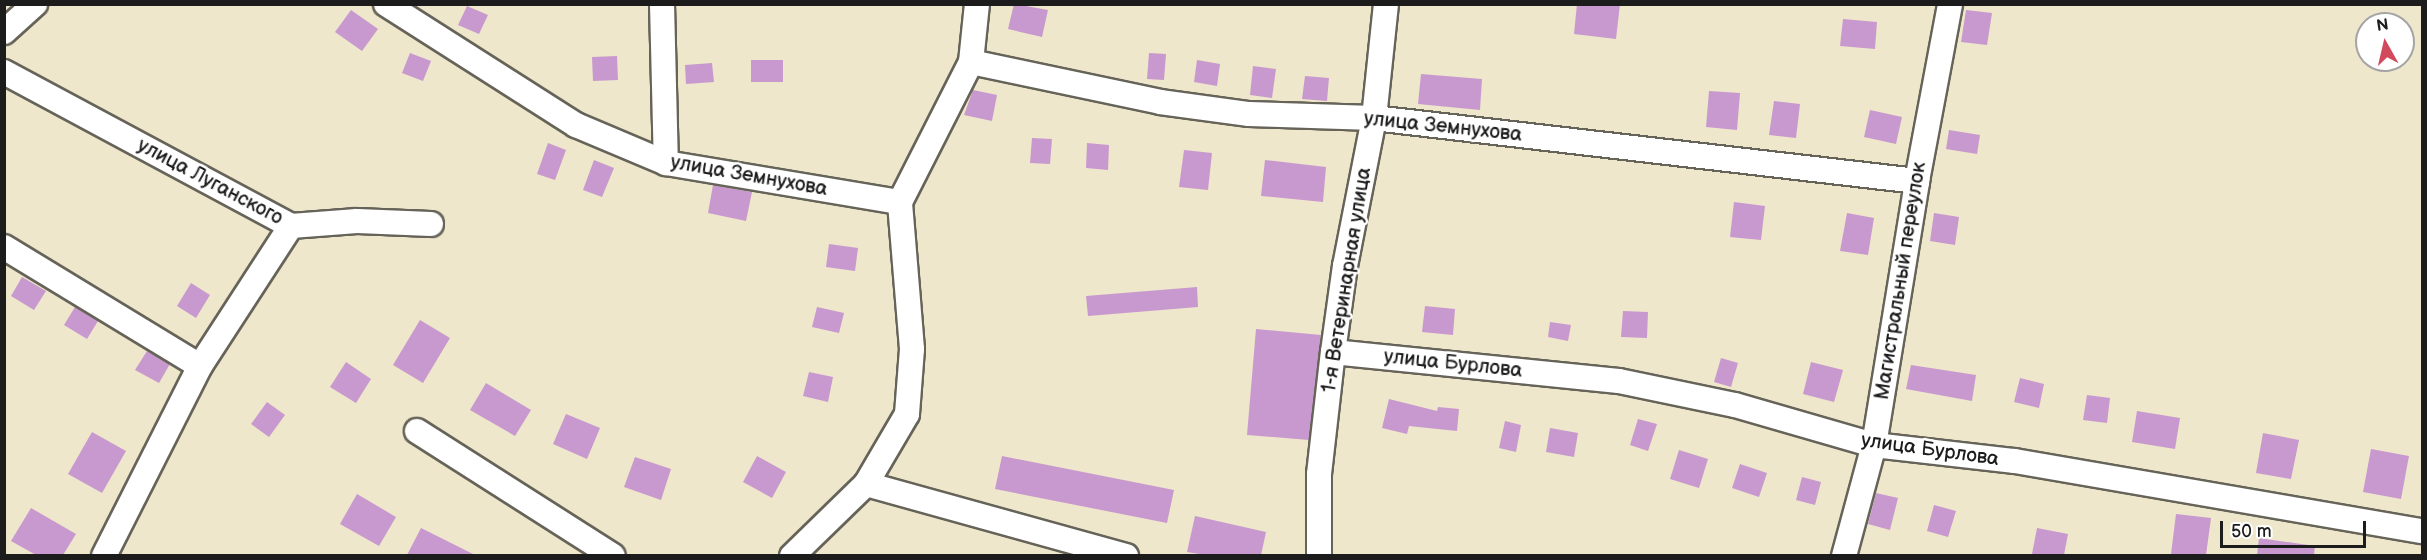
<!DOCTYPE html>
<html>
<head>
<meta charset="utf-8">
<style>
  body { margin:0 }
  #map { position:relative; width:2427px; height:560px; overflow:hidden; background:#eee7cb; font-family:"Balsamiq Sans",sans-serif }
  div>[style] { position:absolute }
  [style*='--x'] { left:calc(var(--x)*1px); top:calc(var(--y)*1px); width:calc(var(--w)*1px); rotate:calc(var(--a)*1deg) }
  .building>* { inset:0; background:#c899ce }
  .roads { filter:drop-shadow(2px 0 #666359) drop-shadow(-2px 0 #666359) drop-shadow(0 2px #666359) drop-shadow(0 -2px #666359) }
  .minor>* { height:24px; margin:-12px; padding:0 12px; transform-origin:12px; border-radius:12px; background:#fff }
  span { translate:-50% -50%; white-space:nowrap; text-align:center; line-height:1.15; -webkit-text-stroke:5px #fff; paint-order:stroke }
  .street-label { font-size:20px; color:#1c1c1c }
  .frame { position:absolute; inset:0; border:6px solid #1c1c1c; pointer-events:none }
  .north { position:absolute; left:2355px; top:12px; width:60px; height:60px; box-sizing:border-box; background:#fff; border:2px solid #a4a4a4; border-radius:50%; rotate:352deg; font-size:16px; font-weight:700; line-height:24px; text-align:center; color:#1c1c1c }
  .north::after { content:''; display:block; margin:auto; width:21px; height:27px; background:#d1495b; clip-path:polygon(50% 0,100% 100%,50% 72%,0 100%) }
  .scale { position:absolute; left:2220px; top:521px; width:146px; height:27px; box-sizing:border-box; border:3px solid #1c1c1c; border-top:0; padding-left:8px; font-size:18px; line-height:21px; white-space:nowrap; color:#1c1c1c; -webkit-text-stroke:4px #fff; paint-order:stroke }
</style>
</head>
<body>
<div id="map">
  <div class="building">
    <div style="clip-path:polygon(1014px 4px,1048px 10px,1042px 37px,1008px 29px)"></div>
    <div style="clip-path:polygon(1577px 4px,1620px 4px,1616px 39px,1574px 34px)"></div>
    <div style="clip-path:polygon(467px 6px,488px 15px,479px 34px,458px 25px)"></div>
    <div style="clip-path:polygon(351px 10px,378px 29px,362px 51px,335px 32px)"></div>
    <div style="clip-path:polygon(1966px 10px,1992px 13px,1987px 45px,1961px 42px)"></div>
    <div style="clip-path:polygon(1843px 19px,1877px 22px,1875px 49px,1840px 46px)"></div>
    <div style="clip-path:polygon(410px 53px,431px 61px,423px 81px,402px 73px)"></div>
    <div style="clip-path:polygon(1149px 53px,1166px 54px,1164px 80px,1147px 79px)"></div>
    <div style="clip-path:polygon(617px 56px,618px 80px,593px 81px,592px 57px)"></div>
    <div style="clip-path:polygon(751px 60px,783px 60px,783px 82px,751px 82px)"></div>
    <div style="clip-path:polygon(1197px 60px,1220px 64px,1217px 86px,1194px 82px)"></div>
    <div style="clip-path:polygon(712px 63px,714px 82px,686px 84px,685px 65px)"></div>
    <div style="clip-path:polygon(1253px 66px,1276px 69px,1272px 98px,1250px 95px)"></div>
    <div style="clip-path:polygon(1421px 74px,1482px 79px,1480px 110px,1418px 104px)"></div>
    <div style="clip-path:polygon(1305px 76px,1329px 78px,1327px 101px,1302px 99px)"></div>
    <div style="clip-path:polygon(973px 90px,997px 95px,992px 121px,964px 115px)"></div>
    <div style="clip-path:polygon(1709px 91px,1740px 93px,1737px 130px,1706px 127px)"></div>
    <div style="clip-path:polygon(1774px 101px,1800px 104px,1796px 138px,1769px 135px)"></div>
    <div style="clip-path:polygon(1870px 110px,1902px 117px,1896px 144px,1864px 137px)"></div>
    <div style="clip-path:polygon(1949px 130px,1980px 135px,1977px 154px,1946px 149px)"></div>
    <div style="clip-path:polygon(1032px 138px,1052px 139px,1050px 164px,1030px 163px)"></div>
    <div style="clip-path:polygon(548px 143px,566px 150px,555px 180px,537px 174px)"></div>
    <div style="clip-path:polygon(1087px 143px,1109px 145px,1108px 170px,1086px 168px)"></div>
    <div style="clip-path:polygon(1184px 150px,1212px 153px,1208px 190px,1179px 187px)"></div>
    <div style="clip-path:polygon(594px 160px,614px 168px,602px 197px,583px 190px)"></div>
    <div style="clip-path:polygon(1265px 160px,1326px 167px,1323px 202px,1261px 196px)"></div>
    <div style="clip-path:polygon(713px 185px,752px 192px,746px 221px,708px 213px)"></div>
    <div style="clip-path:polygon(1734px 202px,1765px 206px,1761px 240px,1730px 237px)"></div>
    <div style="clip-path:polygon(1847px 213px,1874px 218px,1868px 255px,1840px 251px)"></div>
    <div style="clip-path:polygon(1934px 213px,1959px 217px,1955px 245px,1930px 241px)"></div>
    <div style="clip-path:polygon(829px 244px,858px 248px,855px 271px,826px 267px)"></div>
    <div style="clip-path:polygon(22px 277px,46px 291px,34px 310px,11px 296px)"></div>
    <div style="clip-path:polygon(191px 283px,210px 295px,196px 318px,177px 306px)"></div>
    <div style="clip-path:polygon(1197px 287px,1198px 307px,1088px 316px,1086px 296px)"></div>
    <div style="clip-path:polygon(1425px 306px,1455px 309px,1453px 335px,1422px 332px)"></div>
    <div style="clip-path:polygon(75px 307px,98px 321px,87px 339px,64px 325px)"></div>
    <div style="clip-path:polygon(817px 307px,844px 313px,839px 333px,812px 327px)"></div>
    <div style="clip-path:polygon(1623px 311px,1648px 312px,1647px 338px,1621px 337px)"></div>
    <div style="clip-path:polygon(420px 320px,450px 338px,423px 383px,393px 365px)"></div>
    <div style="clip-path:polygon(1550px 322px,1571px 325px,1568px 341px,1548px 337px)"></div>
    <div style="clip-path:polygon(1256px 329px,1321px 335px,1309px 440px,1247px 435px)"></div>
    <div style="clip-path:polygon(147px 351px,170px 364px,159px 383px,135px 370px)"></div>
    <div style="clip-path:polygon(1721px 358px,1738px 363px,1731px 387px,1714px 382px)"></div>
    <div style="clip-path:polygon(346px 362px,371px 379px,356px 403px,330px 387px)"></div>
    <div style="clip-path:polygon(1811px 362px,1843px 370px,1834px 402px,1803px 394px)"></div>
    <div style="clip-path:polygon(1911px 365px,1976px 375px,1972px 401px,1906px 389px)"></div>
    <div style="clip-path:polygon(809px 372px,833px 377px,828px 402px,803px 396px)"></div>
    <div style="clip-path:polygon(2020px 378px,2044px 384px,2039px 408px,2014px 402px)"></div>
    <div style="clip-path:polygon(486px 383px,531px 410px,515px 436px,470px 410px)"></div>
    <div style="clip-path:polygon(2087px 395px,2110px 398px,2107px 423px,2083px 420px)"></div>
    <div style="clip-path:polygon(1389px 399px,1437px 411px,1438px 407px,1459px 409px,1457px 431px,1409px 426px,1407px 434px,1382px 428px)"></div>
    <div style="clip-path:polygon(267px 402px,285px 415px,269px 437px,251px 424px)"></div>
    <div style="clip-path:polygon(2137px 411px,2180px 418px,2175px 449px,2132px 442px)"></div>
    <div style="clip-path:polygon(566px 414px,600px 428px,587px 459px,553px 444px)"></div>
    <div style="clip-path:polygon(1638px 419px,1657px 424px,1648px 451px,1630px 445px)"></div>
    <div style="clip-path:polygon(1505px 421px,1521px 425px,1516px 452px,1499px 448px)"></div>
    <div style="clip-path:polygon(1550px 428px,1578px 433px,1574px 457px,1546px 452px)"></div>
    <div style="clip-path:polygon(92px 432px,126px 451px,102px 493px,68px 474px)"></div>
    <div style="clip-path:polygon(2263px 433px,2299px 440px,2291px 479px,2256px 473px)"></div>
    <div style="clip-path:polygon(2371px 449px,2409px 456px,2401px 499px,2363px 492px)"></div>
    <div style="clip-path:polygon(1679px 450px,1708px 459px,1699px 488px,1670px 479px)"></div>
    <div style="clip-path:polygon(757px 456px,786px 472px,772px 498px,743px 482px)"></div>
    <div style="clip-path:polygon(1002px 456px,1174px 490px,1167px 523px,995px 489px)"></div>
    <div style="clip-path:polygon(635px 457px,671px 469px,661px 500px,624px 487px)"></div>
    <div style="clip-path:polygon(1740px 464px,1767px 473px,1759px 497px,1732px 488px)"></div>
    <div style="clip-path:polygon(1802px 477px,1821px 482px,1815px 505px,1796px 500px)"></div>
    <div style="clip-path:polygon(1876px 493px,1898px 498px,1890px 530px,1868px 524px)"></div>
    <div style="clip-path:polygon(357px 494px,396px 517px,379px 546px,340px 524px)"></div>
    <div style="clip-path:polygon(1934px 505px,1956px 511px,1948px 537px,1927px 531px)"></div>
    <div style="clip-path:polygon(31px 508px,76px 534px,63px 555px,36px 555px,11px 541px)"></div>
    <div style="clip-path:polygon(2176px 514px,2211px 518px,2206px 555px,2171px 554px)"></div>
    <div style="clip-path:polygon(1195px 516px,1266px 532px,1261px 555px,1205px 555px,1187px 552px)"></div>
    <div style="clip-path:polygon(421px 528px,475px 555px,407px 555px)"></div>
    <div style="clip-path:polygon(2037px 528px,2068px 534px,2064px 555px,2032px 554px)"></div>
    <div style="clip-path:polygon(2259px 538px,2315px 546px,2314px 555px,2257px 555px)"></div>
  </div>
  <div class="roads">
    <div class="minor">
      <div style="--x:386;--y:4;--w:225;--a:32.5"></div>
      <div style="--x:576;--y:125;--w:98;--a:22.9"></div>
      <div style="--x:666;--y:163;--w:237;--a:9.5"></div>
      <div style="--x:662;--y:4;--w:159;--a:88.6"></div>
      <div style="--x:4;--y:32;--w:42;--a:-42.1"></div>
      <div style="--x:971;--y:62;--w:193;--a:11.9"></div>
      <div style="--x:1160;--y:102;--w:90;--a:7.7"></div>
      <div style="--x:1249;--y:114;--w:125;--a:1.8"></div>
      <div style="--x:1374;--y:118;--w:547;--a:6.62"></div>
      <div style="--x:4;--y:72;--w:326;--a:28.2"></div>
      <div style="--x:291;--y:226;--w:66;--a:-4.3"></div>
      <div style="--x:357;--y:221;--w:74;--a:2.3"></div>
      <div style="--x:4;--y:247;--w:229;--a:31.3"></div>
      <div style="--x:1333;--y:352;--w:287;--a:5.8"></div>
      <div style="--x:1619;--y:381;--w:118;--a:11.7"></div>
      <div style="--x:1735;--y:405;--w:145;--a:16.1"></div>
      <div style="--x:1874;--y:445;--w:142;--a:6.5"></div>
      <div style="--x:2015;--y:461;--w:413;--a:9.8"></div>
      <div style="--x:417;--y:431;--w:232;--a:32.5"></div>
      <div style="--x:866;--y:484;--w:270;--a:15.5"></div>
      <div style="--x:104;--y:556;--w:213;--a:-63.2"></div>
      <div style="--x:200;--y:366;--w:167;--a:-57"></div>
      <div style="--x:792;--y:556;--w:103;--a:-44.2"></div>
      <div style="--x:866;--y:484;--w:81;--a:-59.6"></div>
      <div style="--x:907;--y:414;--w:65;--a:-85.6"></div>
      <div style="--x:912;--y:349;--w:147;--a:-94.7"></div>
      <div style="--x:900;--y:202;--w:157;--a:-63.1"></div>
      <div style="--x:971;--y:62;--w:58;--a:-84.1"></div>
      <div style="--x:1319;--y:556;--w:82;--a:-90"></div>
      <div style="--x:1319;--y:474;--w:123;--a:-83.5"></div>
      <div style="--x:1333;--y:352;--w:87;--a:-82.1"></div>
      <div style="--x:1345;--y:266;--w:151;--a:-78.9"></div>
      <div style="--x:1374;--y:118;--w:115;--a:-84"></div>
      <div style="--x:1844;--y:556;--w:115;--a:-74.9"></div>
      <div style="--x:1874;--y:445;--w:267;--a:-80.7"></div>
      <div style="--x:1917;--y:181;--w:180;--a:-79.4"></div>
    </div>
  </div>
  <div class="street-label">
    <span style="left:1443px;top:127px;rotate:6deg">улица Земнухова</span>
    <span style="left:749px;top:176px;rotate:10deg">улица Земнухова</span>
    <span style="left:210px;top:182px;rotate:28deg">улица Луганского</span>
    <span style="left:1347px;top:280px;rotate:-81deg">1-я Ветеринарная улица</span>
    <span style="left:1901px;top:281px;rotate:-81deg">Магистральный переулок</span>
    <span style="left:1453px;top:364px;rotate:6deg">улица Бурлова</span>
    <span style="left:1930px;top:450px;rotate:8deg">улица Бурлова</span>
  </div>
  <div class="frame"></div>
  <div class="north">N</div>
  <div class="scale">50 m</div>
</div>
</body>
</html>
